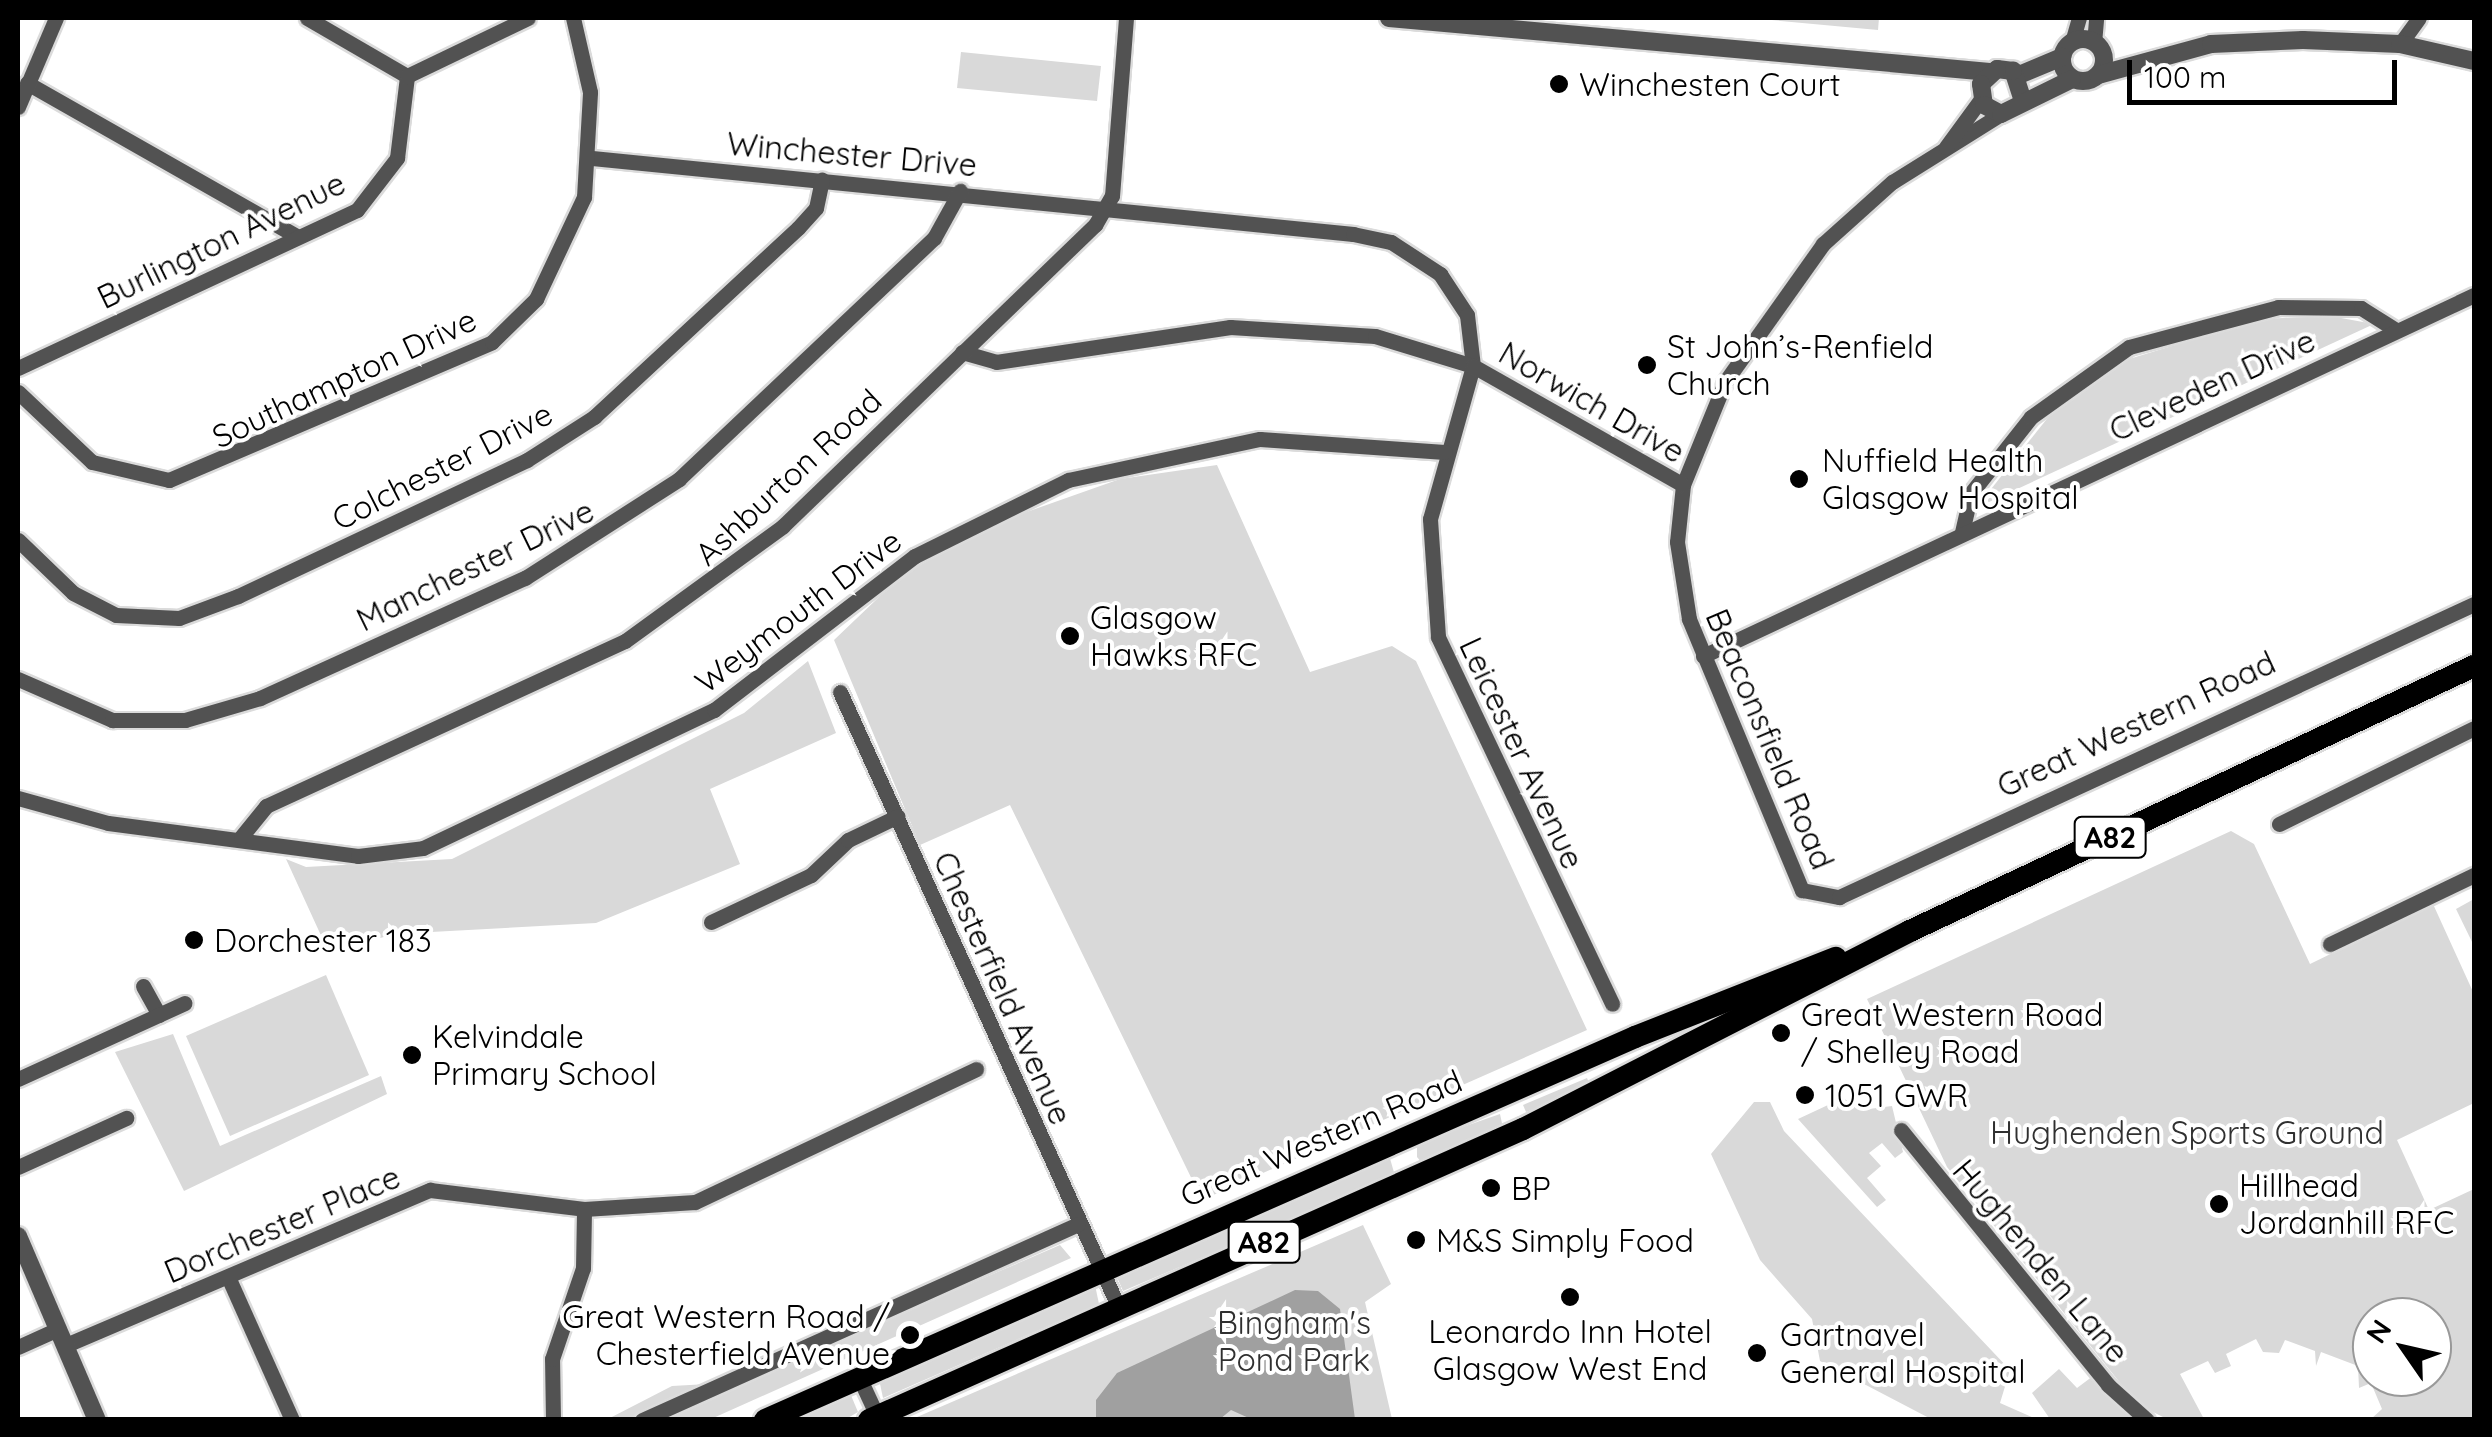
<!DOCTYPE html>
<html>
<head>
<meta charset="utf-8">
<style>
  body { margin:0 }
  #map { position:relative; width:2492px; height:1437px; overflow:hidden; background:#fff; font-family:Quicksand,sans-serif }
  div>[style] { position:absolute }
  [style*='--x'] { left:calc(var(--x)*1px); top:calc(var(--y)*1px); width:calc(var(--w)*1px); rotate:calc(var(--a)*1deg) }
  .green>* { inset:0; background:#d9d9d9 }
  .water>* { inset:0; background:#a0a0a0 }
  .roads { filter:drop-shadow(2px 0 #dbdbdb) drop-shadow(-2px 0 #dbdbdb) drop-shadow(0 2px #dbdbdb) drop-shadow(0 -2px #dbdbdb) }
  .minor>* { height:15px; margin:-7.5px; padding:0 7.5px; transform-origin:7.5px; border-radius:7.5px; background:#525252 }
  .tertiary>* { height:18px; margin:-9px; padding:0 9px; transform-origin:9px; border-radius:9px; background:#525252 }
  .tertiary>.ring { margin:-9px; padding:0; box-sizing:content-box; background:none; border:18px solid #525252; border-radius:50% }
  .primary>* { height:22px; margin:-11px; padding:0 11px; transform-origin:11px; border-radius:11px; background:#000 }
  .dots>* { width:28px; height:28px; translate:-50% -50%; box-sizing:border-box; border:5px solid #fff; border-radius:50% }
  span { translate:-50% -50%; white-space:nowrap; text-align:center; line-height:1.15; -webkit-text-stroke:8px #fff; paint-order:stroke }
  .shield-label span { padding:2px 8px; background:#fff; border:2px solid; border-radius:8px; -webkit-text-stroke-width:0 }
  .shield-label { font-size:30px; color:#000; font-weight:700 }
  .poi-label { font-size:32px; color:#000 }
  .left { translate:0 -50%; text-align:left }
  .right { translate:-100% -50%; text-align:right }
  .street-label { font-size:32px; color:#000 }
  .park-label { font-size:32px; color:#303030 }
  .frame { position:absolute; inset:0; border:20px solid #000; pointer-events:none }
  .north { position:absolute; left:2352px; top:1297px; width:100px; height:100px; box-sizing:border-box; background:#fff; border:2px solid #999; border-radius:50%; rotate:304deg; font-size:28px; font-weight:700; line-height:40px; text-align:center; color:#000 }
  .north::after { content:''; display:block; margin:auto; width:35px; height:45px; background:#000; clip-path:polygon(50% 0,100% 100%,50% 72%,0 100%) }
  .scale { position:absolute; left:2127px; top:60px; width:270px; height:45px; box-sizing:border-box; border:5px solid #000; border-top:0; padding-left:12px; font-size:30px; line-height:35px; white-space:nowrap; color:#000; -webkit-text-stroke:8px #fff; paint-order:stroke }
</style>
</head>
<body>
<div id="map">
  <div class="green">
    <div style="clip-path:polygon(1750px 18px,1879px 18px,1878px 30px)"></div>
    <div style="clip-path:polygon(961px 52px,1101px 66px,1097px 101px,957px 88px)"></div>
    <div style="clip-path:polygon(2330px 316px,2374px 324px,1976px 508px,2050px 415px,2129px 359px,2261px 319px)"></div>
    <div style="clip-path:polygon(1217px 465px,1310px 672px,1392px 646px,1416px 661px,1587px 1030px,1202px 1200px,1010px 805px,920px 845px,834px 640px,900px 577px,987px 526px,1120px 479px)"></div>
    <div style="clip-path:polygon(808px 661px,836px 733px,710px 789px,740px 864px,596px 923px,394px 934px,329px 953px,286px 859px,306px 867px,452px 859px,744px 713px)"></div>
    <div style="clip-path:polygon(evenodd,2231px 831px,2254px 844px,2310px 964px,2433px 904px,2474px 994px,2474px 1103px,2397px 1140px,2429px 1210px,2474px 1189px,2474px 1419px,2371px 1419px,2382px 1409px,2371px 1383px,2359px 1388px,2358px 1366px,2321px 1352px,2316px 1366px,2315px 1351px,2285px 1340px,2279px 1353px,2263px 1352px,2256px 1339px,2226px 1354px,2231px 1366px,2215px 1373px,2208px 1361px,2180px 1374px,2204px 1419px,2167px 1419px,2137px 1404px,1947px 1167px,1867px 999px,2231px 831px,2372px 1317px,2432px 1317px,2432px 1377px,2372px 1377px,2372px 1317px)"></div>
    <div style="clip-path:polygon(2474px 899px,2474px 946px,2456px 909px)"></div>
    <div style="clip-path:polygon(326px 975px,369px 1075px,230px 1136px,186px 1036px)"></div>
    <div style="clip-path:polygon(173px 1034px,220px 1146px,381px 1076px,387px 1094px,184px 1191px,115px 1052px)"></div>
    <div style="clip-path:polygon(1587px 1078px,1591px 1088px,1526px 1112px,1523px 1105px)"></div>
    <div style="clip-path:polygon(1843px 1098px,1861px 1110px,1892px 1106px,1903px 1152px,1895px 1158px,1882px 1143px,1869px 1153px,1881px 1166px,1867px 1178px,1886px 1200px,1877px 1207px,1798px 1119px)"></div>
    <div style="clip-path:polygon(1754px 1102px,1770px 1102px,1784px 1131px,2010px 1370px,2000px 1403px,2036px 1419px,1931px 1419px,1820px 1361px,1812px 1319px,1760px 1260px,1711px 1154px)"></div>
    <div style="clip-path:polygon(1500px 1114px,1503px 1128px,1422px 1163px,1417px 1157px,1417px 1143px)"></div>
    <div style="clip-path:polygon(1389px 1155px,1395px 1176px,1123px 1291px,1116px 1275px)"></div>
    <div style="clip-path:polygon(1363px 1225px,1391px 1284px,1365px 1302px,1392px 1419px,910px 1420px)"></div>
    <div style="clip-path:polygon(1060px 1245px,1071px 1258px,711px 1419px,606px 1420px,672px 1386px,743px 1382px)"></div>
    <div style="clip-path:polygon(1095px 1285px,1099px 1304px,883px 1398px,879px 1379px)"></div>
    <div style="clip-path:polygon(2059px 1369px,2077px 1388px,2093px 1376px,2133px 1419px,2050px 1419px,2032px 1393px)"></div>
    <div style="clip-path:polygon(850px 1393px,858px 1412px,846px 1419px,791px 1420px)"></div>
  </div>
  <div class="water">
    <div style="clip-path:polygon(1295px 1290px,1318px 1291px,1340px 1309px,1355px 1419px,1251px 1419px,1231px 1410px,1220px 1419px,1096px 1419px,1096px 1400px,1117px 1373px)"></div>
  </div>
  <div class="roads">
    <div class="minor">
      <div style="--x:307;--y:18;--w:116;--a:30.1"></div>
      <div style="--x:2072;--y:42;--w:25;--a:-74"></div>
      <div style="--x:2094;--y:43;--w:25;--a:-85"></div>
      <div style="--x:2400;--y:44;--w:32;--a:-54"></div>
      <div style="--x:27;--y:83;--w:309;--a:29.6"></div>
      <div style="--x:18;--y:107;--w:97;--a:-66.9"></div>
      <div style="--x:2001;--y:114;--w:128;--a:148"></div>
      <div style="--x:1892;--y:182;--w:93;--a:138.1"></div>
      <div style="--x:1823;--y:244;--w:169;--a:125.4"></div>
      <div style="--x:1725;--y:382;--w:111;--a:112.2"></div>
      <div style="--x:1683;--y:485;--w:57;--a:96"></div>
      <div style="--x:1677;--y:542;--w:78;--a:81.1"></div>
      <div style="--x:1689;--y:619;--w:294;--a:67.4"></div>
      <div style="--x:1802;--y:890;--w:38;--a:11"></div>
      <div style="--x:1839;--y:897;--w:699;--a:-24.77"></div>
      <div style="--x:1946;--y:147;--w:59;--a:-53.9"></div>
      <div style="--x:592;--y:158;--w:765;--a:5.7"></div>
      <div style="--x:1353;--y:234;--w:39;--a:12"></div>
      <div style="--x:1391;--y:242;--w:59;--a:33.1"></div>
      <div style="--x:1440;--y:274;--w:49;--a:56.6"></div>
      <div style="--x:1467;--y:315;--w:51;--a:83.3"></div>
      <div style="--x:1473;--y:366;--w:159;--a:105.7"></div>
      <div style="--x:1430;--y:519;--w:118;--a:86.1"></div>
      <div style="--x:1438;--y:637;--w:406;--a:64.6"></div>
      <div style="--x:962;--y:352;--w:35;--a:16"></div>
      <div style="--x:996;--y:362;--w:237;--a:-8.5"></div>
      <div style="--x:1230;--y:327;--w:145;--a:3.6"></div>
      <div style="--x:1375;--y:336;--w:102;--a:17"></div>
      <div style="--x:1473;--y:366;--w:241;--a:29.5"></div>
      <div style="--x:18;--y:368;--w:374;--a:-25"></div>
      <div style="--x:357;--y:210;--w:66;--a:-52.4"></div>
      <div style="--x:397;--y:158;--w:83;--a:-83"></div>
      <div style="--x:407;--y:76;--w:134;--a:-25.6"></div>
      <div style="--x:18;--y:392;--w:102;--a:43.4"></div>
      <div style="--x:92;--y:462;--w:79;--a:13.2"></div>
      <div style="--x:169;--y:480;--w:351;--a:-23.1"></div>
      <div style="--x:492;--y:342;--w:62;--a:-44.3"></div>
      <div style="--x:536;--y:299;--w:113;--a:-64.8"></div>
      <div style="--x:584;--y:197;--w:105;--a:-86.7"></div>
      <div style="--x:590;--y:92;--w:76;--a:-102.9"></div>
      <div style="--x:1962;--y:532;--w:40;--a:-77"></div>
      <div style="--x:1971;--y:493;--w:97;--a:-51.7"></div>
      <div style="--x:2031;--y:417;--w:120;--a:-35.5"></div>
      <div style="--x:2129;--y:347;--w:154;--a:-15"></div>
      <div style="--x:2278;--y:307;--w:83;--a:0.7"></div>
      <div style="--x:2361;--y:308;--w:41;--a:32.2"></div>
      <div style="--x:18;--y:540;--w:76;--a:43.9"></div>
      <div style="--x:73;--y:593;--w:48;--a:27.1"></div>
      <div style="--x:116;--y:615;--w:63;--a:2.7"></div>
      <div style="--x:179;--y:618;--w:63;--a:-20.4"></div>
      <div style="--x:238;--y:596;--w:319;--a:-25.2"></div>
      <div style="--x:527;--y:460;--w:80;--a:-32.7"></div>
      <div style="--x:594;--y:417;--w:278;--a:-42.8"></div>
      <div style="--x:798;--y:228;--w:27;--a:-48"></div>
      <div style="--x:816;--y:208;--w:29;--a:-78"></div>
      <div style="--x:1703;--y:656;--w:851;--a:-25.09"></div>
      <div style="--x:18;--y:679;--w:103;--a:23.6"></div>
      <div style="--x:112;--y:720;--w:73;--a:0"></div>
      <div style="--x:185;--y:720;--w:78;--a:-16.3"></div>
      <div style="--x:260;--y:698;--w:291;--a:-24.4"></div>
      <div style="--x:525;--y:578;--w:183;--a:-32.7"></div>
      <div style="--x:679;--y:479;--w:351;--a:-43.4"></div>
      <div style="--x:934;--y:238;--w:54;--a:-61"></div>
      <div style="--x:840;--y:692;--w:674;--a:65.64"></div>
      <div style="--x:18;--y:798;--w:93;--a:15.5"></div>
      <div style="--x:108;--y:823;--w:252;--a:7.5"></div>
      <div style="--x:358;--y:856;--w:65;--a:-7"></div>
      <div style="--x:423;--y:848;--w:322;--a:-25.4"></div>
      <div style="--x:714;--y:710;--w:253;--a:-37.5"></div>
      <div style="--x:915;--y:556;--w:171;--a:-26.4"></div>
      <div style="--x:1068;--y:480;--w:196;--a:-12.1"></div>
      <div style="--x:1260;--y:439;--w:185;--a:4"></div>
      <div style="--x:2279;--y:824;--w:217;--a:-26.2"></div>
      <div style="--x:241;--y:837;--w:40;--a:-51"></div>
      <div style="--x:266;--y:806;--w:395;--a:-24.7"></div>
      <div style="--x:625;--y:641;--w:195;--a:-36"></div>
      <div style="--x:783;--y:526;--w:434;--a:-44"></div>
      <div style="--x:1095;--y:225;--w:34;--a:-60"></div>
      <div style="--x:1112;--y:196;--w:179;--a:-85.5"></div>
      <div style="--x:711;--y:922;--w:110;--a:-25.2"></div>
      <div style="--x:811;--y:875;--w:51;--a:-43.4"></div>
      <div style="--x:848;--y:840;--w:55;--a:-25.6"></div>
      <div style="--x:2330;--y:944;--w:160;--a:-25.6"></div>
      <div style="--x:143;--y:986;--w:33;--a:61"></div>
      <div style="--x:18;--y:1079;--w:183;--a:-24.5"></div>
      <div style="--x:1901;--y:1130;--w:328;--a:50.9"></div>
      <div style="--x:2108;--y:1385;--w:52;--a:41.9"></div>
      <div style="--x:18;--y:1167;--w:119;--a:-24.4"></div>
      <div style="--x:229;--y:1279;--w:154;--a:65.9"></div>
      <div style="--x:66;--y:1345;--w:396;--a:-23.1"></div>
      <div style="--x:430;--y:1190;--w:155;--a:7"></div>
      <div style="--x:584;--y:1209;--w:111;--a:-3.6"></div>
      <div style="--x:695;--y:1202;--w:311;--a:-25.3"></div>
      <div style="--x:18;--y:1347;--w:44;--a:-24.2"></div>
      <div style="--x:859;--y:1377;--w:47;--a:65.1"></div>
      <div style="--x:553;--y:1420;--w:61;--a:-90.9"></div>
      <div style="--x:552;--y:1359;--w:96;--a:-71.2"></div>
      <div style="--x:583;--y:1268;--w:59;--a:-89"></div>
      <div style="--x:642;--y:1420;--w:478;--a:-24.2"></div>
    </div>
    <div class="tertiary">
      <div style="--x:1389;--y:18;--w:603;--a:5.13"></div>
      <div class="ring" style="left:2062px;top:39px;width:24px;height:24px"></div>
      <div style="--x:2019;--y:75;--w:47;--a:-22.7"></div>
      <div style="--x:2098;--y:75;--w:117;--a:-15.3"></div>
      <div style="--x:2211;--y:44;--w:92;--a:-2.5"></div>
      <div style="--x:2303;--y:40;--w:97;--a:2.4"></div>
      <div style="--x:2400;--y:44;--w:76;--a:12.9"></div>
      <div style="--x:2023;--y:101;--w:32;--a:-108"></div>
      <div style="--x:2013;--y:71;--w:16;--a:-173"></div>
      <div style="--x:1997;--y:69;--w:22;--a:137"></div>
      <div style="--x:1981;--y:84;--w:21;--a:82"></div>
      <div style="--x:1984;--y:105;--w:19;--a:28"></div>
      <div style="--x:2001;--y:114;--w:79;--a:-26.2"></div>
      <div style="--x:18;--y:1236;--w:200;--a:66.8"></div>
    </div>
    <div class="primary">
      <div style="--x:765;--y:1420;--w:951;--a:-23.76"></div>
      <div style="--x:1635;--y:1037;--w:216;--a:-21.5"></div>
      <div style="--x:869;--y:1420;--w:716;--a:-23.99"></div>
      <div style="--x:1523;--y:1129;--w:435;--a:-27.1"></div>
      <div style="--x:1910;--y:931;--w:623;--a:-25.17"></div>
    </div>
  </div>
  <div class="dots">
    <div style="left:1559px;top:84px;background:#000"></div>
    <div style="left:1647px;top:365px;background:#000"></div>
    <div style="left:1799px;top:479px;background:#000"></div>
    <div style="left:1070px;top:636px;background:#000"></div>
    <div style="left:194px;top:940px;background:#000"></div>
    <div style="left:1781px;top:1033px;background:#000"></div>
    <div style="left:412px;top:1055px;background:#000"></div>
    <div style="left:1805px;top:1095px;background:#000"></div>
    <div style="left:1491px;top:1188px;background:#000"></div>
    <div style="left:2219px;top:1204px;background:#000"></div>
    <div style="left:1416px;top:1240px;background:#000"></div>
    <div style="left:1570px;top:1297px;background:#000"></div>
    <div style="left:910px;top:1335px;background:#000"></div>
    <div style="left:1757px;top:1353px;background:#000"></div>
  </div>
  <div class="shield-label">
    <span style="left:2110px;top:837px">A82</span>
    <span style="left:1264px;top:1242px">A82</span>
  </div>
  <div class="poi-label">
    <span class="left" style="left:1579px;top:84px">Winchesten Court</span>
    <span class="left" style="left:1667px;top:365px">St John’s-Renfield<br>Church</span>
    <span class="left" style="left:1822px;top:479px">Nuffield Health<br>Glasgow Hospital</span>
    <span class="left" style="left:1090px;top:636px">Glasgow<br>Hawks RFC</span>
    <span class="left" style="left:214px;top:940px">Dorchester 183</span>
    <span class="left" style="left:1801px;top:1033px">Great Western Road<br>/ Shelley Road</span>
    <span class="left" style="left:432px;top:1055px">Kelvindale<br>Primary School</span>
    <span class="left" style="left:1825px;top:1095px">1051 GWR</span>
    <span class="left" style="left:2239px;top:1204px">Hillhead<br>Jordanhill RFC</span>
    <span class="left" style="left:1511px;top:1188px">BP</span>
    <span class="left" style="left:1436px;top:1240px">M&amp;S Simply Food</span>
    <span class="right" style="left:890px;top:1335px">Great Western Road /<br>Chesterfield Avenue</span>
    <span style="left:1570px;top:1350px">Leonardo Inn Hotel<br>Glasgow West End</span>
    <span class="left" style="left:1780px;top:1353px">Gartnavel<br>General Hospital</span>
  </div>
  <div class="street-label">
    <span style="left:852px;top:154px;rotate:5deg">Winchester Drive</span>
    <span style="left:221px;top:240px;rotate:-26deg">Burlington Avenue</span>
    <span style="left:344px;top:378px;rotate:-25deg">Southampton Drive</span>
    <span style="left:2212px;top:385px;rotate:-25deg">Cleveden Drive</span>
    <span style="left:1592px;top:402px;rotate:30deg">Norwich Drive</span>
    <span style="left:442px;top:466px;rotate:-27deg">Colchester Drive</span>
    <span style="left:788px;top:477px;rotate:-43deg">Ashburton Road</span>
    <span style="left:475px;top:565px;rotate:-26deg">Manchester Drive</span>
    <span style="left:798px;top:611px;rotate:-37deg">Weymouth Drive</span>
    <span style="left:2136px;top:724px;rotate:-25deg">Great Western Road</span>
    <span style="left:1770px;top:739px;rotate:67deg">Beaconsfield Road</span>
    <span style="left:1522px;top:753px;rotate:65deg">Leicester Avenue</span>
    <span style="left:1003px;top:988px;rotate:66deg">Chesterfield Avenue</span>
    <span style="left:1321px;top:1138px;rotate:-23deg">Great Western Road</span>
    <span style="left:282px;top:1224px;rotate:-23deg">Dorchester Place</span>
    <span style="left:2041px;top:1261px;rotate:50deg">Hughenden Lane</span>
  </div>
  <div class="park-label">
    <span style="left:2187px;top:1132px">Hughenden Sports Ground</span>
    <span style="left:1294px;top:1341px">Bingham's<br>Pond Park</span>
  </div>
  <div class="frame"></div>
  <div class="north">N</div>
  <div class="scale">100 m</div>
</div>
</body>
</html>
